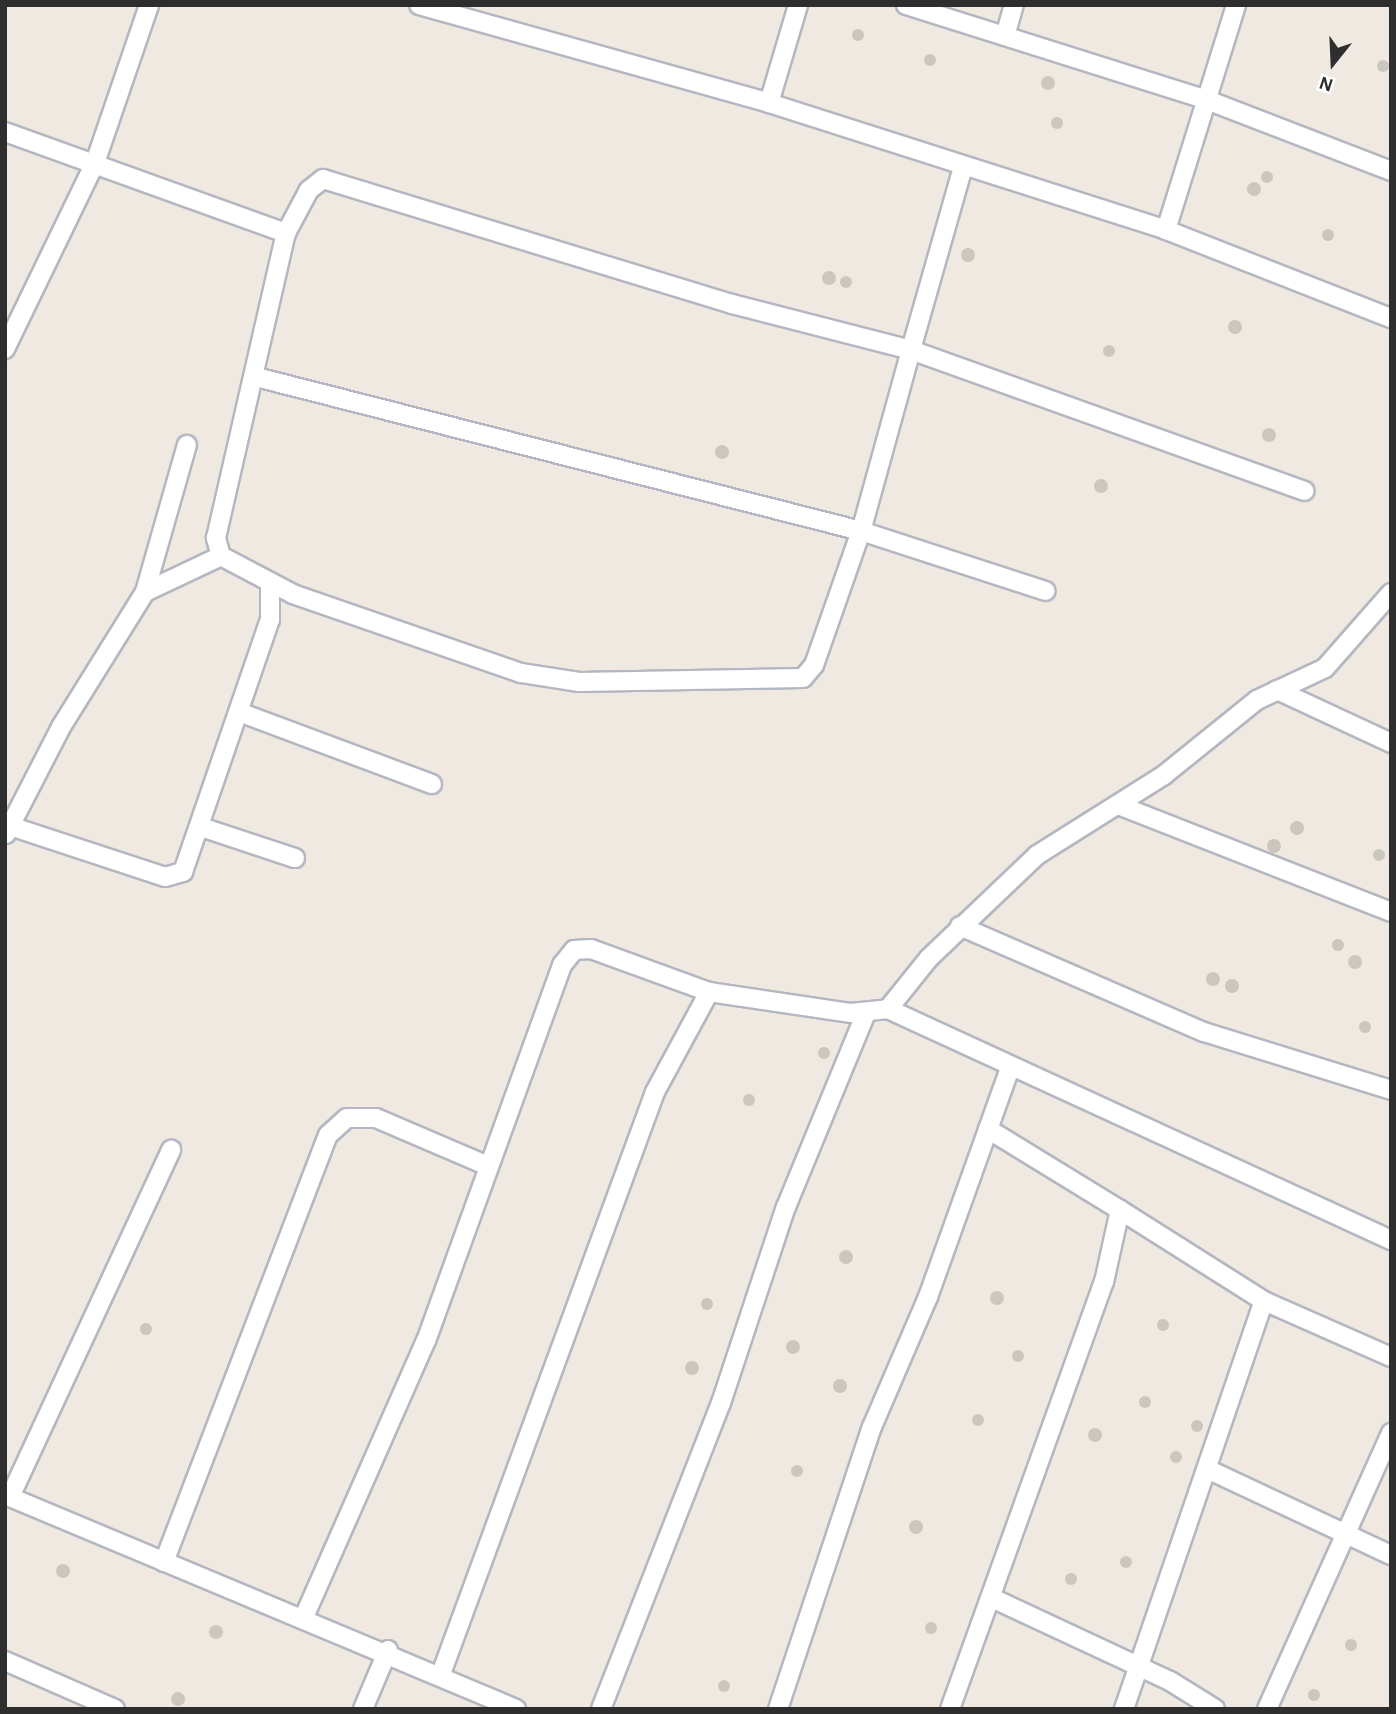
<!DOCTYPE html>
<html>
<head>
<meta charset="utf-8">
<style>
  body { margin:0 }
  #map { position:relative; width:1396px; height:1714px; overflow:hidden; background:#efe9e1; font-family:"Alegreya Sans",sans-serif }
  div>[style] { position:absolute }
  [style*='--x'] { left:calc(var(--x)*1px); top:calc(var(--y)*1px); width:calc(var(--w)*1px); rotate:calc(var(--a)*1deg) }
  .building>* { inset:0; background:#cbc7bf }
  .round { border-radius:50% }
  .roads { filter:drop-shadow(2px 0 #b4b7c1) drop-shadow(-2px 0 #b4b7c1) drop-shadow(0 2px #b4b7c1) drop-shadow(0 -2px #b4b7c1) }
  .minor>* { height:18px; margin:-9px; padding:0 9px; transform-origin:9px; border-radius:9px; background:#fff }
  span { translate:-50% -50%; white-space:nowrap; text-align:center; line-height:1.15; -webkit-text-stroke:6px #fff; paint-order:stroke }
  .frame { position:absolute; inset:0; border:7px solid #2e2e2e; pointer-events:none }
  .north { position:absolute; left:1298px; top:28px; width:70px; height:70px; -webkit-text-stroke:5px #fff; paint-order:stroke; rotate:198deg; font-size:19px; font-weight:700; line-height:28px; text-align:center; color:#2e2e2e }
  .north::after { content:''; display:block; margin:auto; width:24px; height:32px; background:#2e2e2e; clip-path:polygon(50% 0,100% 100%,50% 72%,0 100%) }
</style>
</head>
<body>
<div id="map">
  <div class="building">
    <div class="round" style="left:852px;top:29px;width:12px;height:12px"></div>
    <div class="round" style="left:924px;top:54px;width:12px;height:12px"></div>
    <div class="round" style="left:1377px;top:60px;width:12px;height:12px"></div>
    <div class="round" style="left:1041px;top:76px;width:14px;height:14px"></div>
    <div class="round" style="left:1051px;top:117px;width:12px;height:12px"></div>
    <div class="round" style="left:1261px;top:171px;width:12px;height:12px"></div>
    <div class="round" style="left:1247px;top:182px;width:14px;height:14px"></div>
    <div class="round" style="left:1322px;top:229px;width:12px;height:12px"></div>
    <div class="round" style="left:961px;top:248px;width:14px;height:14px"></div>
    <div class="round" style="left:822px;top:271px;width:14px;height:14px"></div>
    <div class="round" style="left:840px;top:276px;width:12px;height:12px"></div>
    <div class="round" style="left:1228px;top:320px;width:14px;height:14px"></div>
    <div class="round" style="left:1103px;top:345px;width:12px;height:12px"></div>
    <div class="round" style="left:1262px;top:428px;width:14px;height:14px"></div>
    <div class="round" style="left:715px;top:445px;width:14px;height:14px"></div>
    <div class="round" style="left:1094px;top:479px;width:14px;height:14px"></div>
    <div class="round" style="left:1290px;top:821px;width:14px;height:14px"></div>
    <div class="round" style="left:1267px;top:839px;width:14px;height:14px"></div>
    <div class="round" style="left:1373px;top:849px;width:12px;height:12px"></div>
    <div class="round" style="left:1332px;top:939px;width:12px;height:12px"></div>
    <div class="round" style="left:1348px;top:955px;width:14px;height:14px"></div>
    <div class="round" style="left:1206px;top:972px;width:14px;height:14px"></div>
    <div class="round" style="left:1225px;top:979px;width:14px;height:14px"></div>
    <div class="round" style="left:1359px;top:1021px;width:12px;height:12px"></div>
    <div class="round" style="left:818px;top:1047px;width:12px;height:12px"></div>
    <div class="round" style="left:743px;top:1094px;width:12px;height:12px"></div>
    <div class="round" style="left:839px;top:1250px;width:14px;height:14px"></div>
    <div class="round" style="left:990px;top:1291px;width:14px;height:14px"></div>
    <div class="round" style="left:701px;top:1298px;width:12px;height:12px"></div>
    <div class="round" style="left:1157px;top:1319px;width:12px;height:12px"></div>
    <div class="round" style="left:140px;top:1323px;width:12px;height:12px"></div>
    <div class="round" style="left:786px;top:1340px;width:14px;height:14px"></div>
    <div class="round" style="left:1012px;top:1350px;width:12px;height:12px"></div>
    <div class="round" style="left:685px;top:1361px;width:14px;height:14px"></div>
    <div class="round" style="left:833px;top:1379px;width:14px;height:14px"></div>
    <div class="round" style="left:1139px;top:1396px;width:12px;height:12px"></div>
    <div class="round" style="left:972px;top:1414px;width:12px;height:12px"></div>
    <div class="round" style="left:1191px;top:1420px;width:12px;height:12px"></div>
    <div class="round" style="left:1088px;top:1428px;width:14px;height:14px"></div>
    <div class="round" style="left:1170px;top:1451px;width:12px;height:12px"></div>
    <div class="round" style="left:791px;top:1465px;width:12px;height:12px"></div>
    <div class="round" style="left:909px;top:1520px;width:14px;height:14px"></div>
    <div class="round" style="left:1120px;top:1556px;width:12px;height:12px"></div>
    <div class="round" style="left:56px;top:1564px;width:14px;height:14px"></div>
    <div class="round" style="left:1065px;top:1573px;width:12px;height:12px"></div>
    <div class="round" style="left:925px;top:1622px;width:12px;height:12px"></div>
    <div class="round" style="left:209px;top:1625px;width:14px;height:14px"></div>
    <div class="round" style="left:1345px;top:1639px;width:12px;height:12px"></div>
    <div class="round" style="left:718px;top:1680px;width:12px;height:12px"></div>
    <div class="round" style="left:1308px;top:1689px;width:12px;height:12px"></div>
    <div class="round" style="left:171px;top:1692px;width:14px;height:14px"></div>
  </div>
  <div class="roads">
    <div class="minor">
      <div style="--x:419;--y:5;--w:363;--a:15.6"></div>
      <div style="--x:769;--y:103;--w:417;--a:17.7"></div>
      <div style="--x:1166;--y:230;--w:242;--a:21.4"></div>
      <div style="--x:906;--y:5;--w:316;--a:17.5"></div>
      <div style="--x:1207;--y:100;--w:197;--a:21.1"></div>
      <div style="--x:1005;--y:36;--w:32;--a:-74"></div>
      <div style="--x:769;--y:103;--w:102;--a:-73.5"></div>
      <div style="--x:5;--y:132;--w:299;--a:19.8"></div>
      <div style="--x:963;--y:167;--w:190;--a:105.9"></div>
      <div style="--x:911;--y:350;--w:188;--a:105.4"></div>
      <div style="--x:861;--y:531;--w:142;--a:109.3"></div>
      <div style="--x:814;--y:665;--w:17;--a:130"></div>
      <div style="--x:803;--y:678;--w:224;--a:179"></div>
      <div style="--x:579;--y:682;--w:59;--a:-171.2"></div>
      <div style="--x:521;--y:673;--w:241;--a:-160.9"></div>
      <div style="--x:293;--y:594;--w:81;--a:-152.2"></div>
      <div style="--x:221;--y:556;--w:19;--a:-106"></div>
      <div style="--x:216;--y:538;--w:313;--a:-77.1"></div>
      <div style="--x:286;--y:233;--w:49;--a:-61.9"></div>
      <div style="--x:309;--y:190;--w:18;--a:-38"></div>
      <div style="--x:323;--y:179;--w:428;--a:17"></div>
      <div style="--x:732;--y:304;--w:185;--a:14.4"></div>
      <div style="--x:911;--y:350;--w:418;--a:19.7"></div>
      <div style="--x:1166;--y:230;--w:236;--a:-72.7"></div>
      <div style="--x:5;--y:349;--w:207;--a:-64.2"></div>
      <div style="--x:95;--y:163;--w:167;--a:-71.1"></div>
      <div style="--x:256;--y:377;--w:624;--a:14.28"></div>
      <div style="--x:861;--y:531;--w:194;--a:18"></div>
      <div style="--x:145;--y:592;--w:153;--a:-74.1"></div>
      <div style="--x:1277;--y:690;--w:126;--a:24.9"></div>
      <div style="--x:239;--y:712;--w:206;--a:20.5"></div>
      <div style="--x:1118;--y:805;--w:293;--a:21.4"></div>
      <div style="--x:10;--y:826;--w:163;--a:18.2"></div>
      <div style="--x:165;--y:877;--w:19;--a:-16"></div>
      <div style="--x:183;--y:872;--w:267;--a:-71"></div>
      <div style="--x:270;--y:620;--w:36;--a:-90"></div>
      <div style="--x:201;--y:827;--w:99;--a:18.3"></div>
      <div style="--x:6;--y:834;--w:120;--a:-62.8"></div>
      <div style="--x:61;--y:727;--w:159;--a:-58.1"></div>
      <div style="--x:145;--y:592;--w:84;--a:-25.3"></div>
      <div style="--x:960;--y:926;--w:266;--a:23.5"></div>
      <div style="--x:1204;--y:1032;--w:196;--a:17.2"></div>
      <div style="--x:888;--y:1009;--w:554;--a:24.67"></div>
      <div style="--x:1120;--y:1210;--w:170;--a:32.3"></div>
      <div style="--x:1264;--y:1301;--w:139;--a:23.8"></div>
      <div style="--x:1207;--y:1469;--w:203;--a:25.1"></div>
      <div style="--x:5;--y:1495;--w:554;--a:22.72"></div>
      <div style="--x:10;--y:1497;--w:383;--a:-65.1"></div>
      <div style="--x:164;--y:1562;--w:457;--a:-69"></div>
      <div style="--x:328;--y:1135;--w:25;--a:-42"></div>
      <div style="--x:347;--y:1118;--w:29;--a:0"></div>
      <div style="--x:376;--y:1118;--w:122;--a:23.2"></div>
      <div style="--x:992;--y:1598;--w:196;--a:25"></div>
      <div style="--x:1170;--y:1681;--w:53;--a:31.9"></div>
      <div style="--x:304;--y:1617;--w:302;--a:-66.2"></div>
      <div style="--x:426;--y:1341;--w:400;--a:-70.1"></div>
      <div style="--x:562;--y:965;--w:19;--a:-51"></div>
      <div style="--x:574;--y:950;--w:17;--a:-3"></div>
      <div style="--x:591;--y:949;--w:126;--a:20"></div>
      <div style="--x:5;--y:1661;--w:120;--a:23.6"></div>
      <div style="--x:441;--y:1674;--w:620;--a:-69.81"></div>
      <div style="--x:655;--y:1092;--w:114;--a:-61.6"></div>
      <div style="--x:709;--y:992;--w:144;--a:8.4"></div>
      <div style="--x:851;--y:1013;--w:37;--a:-6"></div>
      <div style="--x:888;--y:1009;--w:65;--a:-51.2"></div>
      <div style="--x:929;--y:958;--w:149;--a:-43.6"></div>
      <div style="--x:1037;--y:855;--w:150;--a:-32.2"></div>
      <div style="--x:1164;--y:775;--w:119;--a:-38.9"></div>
      <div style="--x:1257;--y:700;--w:75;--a:-25.2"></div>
      <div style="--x:1325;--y:668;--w:100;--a:-48.7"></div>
      <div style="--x:363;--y:1709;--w:64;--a:-67"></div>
      <div style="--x:601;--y:1709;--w:329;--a:-68.6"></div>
      <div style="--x:721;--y:1403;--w:206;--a:-71.7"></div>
      <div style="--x:786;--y:1207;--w:210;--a:-67.6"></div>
      <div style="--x:778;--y:1709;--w:297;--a:-71.6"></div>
      <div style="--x:872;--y:1427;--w:142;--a:-66.7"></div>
      <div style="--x:928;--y:1297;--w:243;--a:-70.3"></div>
      <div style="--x:950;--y:1709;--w:454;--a:-70.2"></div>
      <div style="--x:1104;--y:1282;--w:74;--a:-77.5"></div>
      <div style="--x:1120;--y:1210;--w:155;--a:-148.5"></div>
      <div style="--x:1124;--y:1709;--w:431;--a:-71.1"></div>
      <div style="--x:1267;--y:1709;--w:303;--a:-65.8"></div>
    </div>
  </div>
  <div class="frame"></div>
  <div class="north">N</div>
</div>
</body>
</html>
